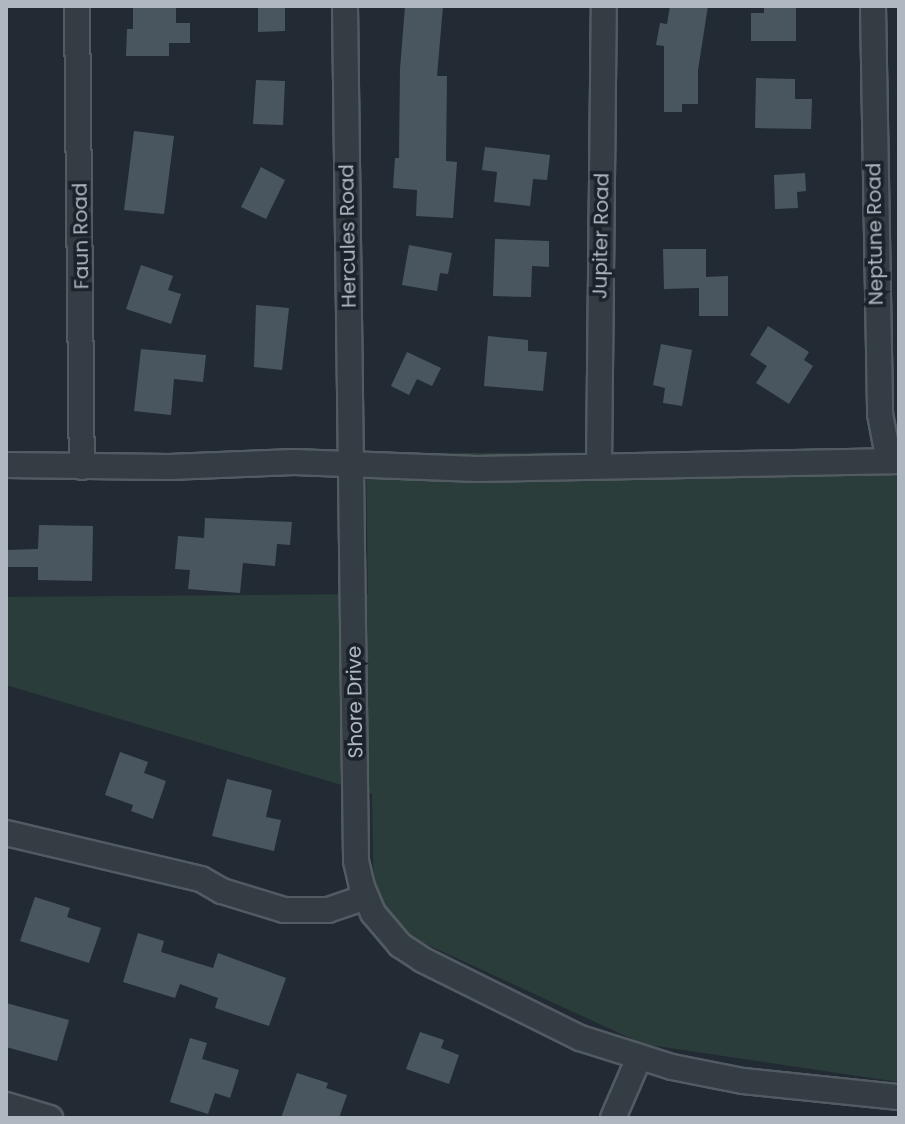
<!DOCTYPE html>
<html>
<head>
<meta charset="utf-8">
<style>
  body { margin:0 }
  #map { position:relative; width:905px; height:1124px; overflow:hidden; background:#222b33; font-family:Poppins,sans-serif }
  div>[style] { position:absolute }
  [style*='--x'] { left:calc(var(--x)*1px); top:calc(var(--y)*1px); width:calc(var(--w)*1px); rotate:calc(var(--a)*1deg) }
  .green>* { inset:0; background:#2b3d3b }
  .building>* { inset:0; background:#4a565f }
  .roads { filter:drop-shadow(2px 0 #525b62) drop-shadow(-2px 0 #525b62) drop-shadow(0 2px #525b62) drop-shadow(0 -2px #525b62) }
  .minor>* { height:24px; margin:-12px; padding:0 12px; transform-origin:12px; border-radius:12px; background:#353d44 }
  span { translate:-50% -50%; white-space:nowrap; text-align:center; line-height:1.15; -webkit-text-stroke:7px #1b2229; paint-order:stroke }
  .street-label { font-size:20px; color:#afb8c1 }
  .frame { position:absolute; inset:0; border:8px solid #afb8c1; pointer-events:none }
</style>
</head>
<body>
<div id="map">
  <div class="green">
    <div style="clip-path:polygon(899px 452px,899px 1082px,643px 1044px,415px 939px,374px 907px,372px 794px,6px 685px,6px 597px,368px 594px,366px 453px)"></div>
  </div>
  <div class="building">
    <div style="clip-path:polygon(133px 6px,176px 6px,176px 23px,190px 23px,190px 43px,169px 43px,169px 56px,126px 56px,127px 29px,133px 29px)"></div>
    <div style="clip-path:polygon(258px 6px,285px 6px,285px 31px,258px 32px)"></div>
    <div style="clip-path:polygon(405px 6px,443px 6px,437px 76px,447px 76px,446px 161px,457px 162px,453px 218px,416px 216px,417px 190px,393px 188px,395px 158px,399px 158px,400px 69px)"></div>
    <div style="clip-path:polygon(670px 6px,708px 6px,698px 70px,698px 104px,682px 104px,682px 112px,664px 112px,664px 46px,656px 45px,660px 23px,667px 24px)"></div>
    <div style="clip-path:polygon(764px 6px,796px 6px,796px 41px,751px 41px,751px 13px,764px 13px)"></div>
    <div style="clip-path:polygon(756px 78px,795px 79px,795px 99px,812px 99px,811px 129px,755px 128px)"></div>
    <div style="clip-path:polygon(256px 80px,285px 81px,283px 125px,253px 124px)"></div>
    <div style="clip-path:polygon(134px 131px,174px 136px,164px 214px,124px 210px)"></div>
    <div style="clip-path:polygon(485px 147px,550px 155px,547px 180px,533px 179px,530px 206px,494px 202px,497px 172px,482px 170px)"></div>
    <div style="clip-path:polygon(261px 167px,285px 180px,266px 219px,241px 207px)"></div>
    <div style="clip-path:polygon(805px 173px,806px 191px,797px 192px,798px 208px,775px 209px,774px 175px)"></div>
    <div style="clip-path:polygon(495px 239px,549px 241px,549px 267px,532px 266px,531px 297px,493px 296px)"></div>
    <div style="clip-path:polygon(409px 245px,452px 253px,448px 274px,440px 273px,437px 291px,402px 285px)"></div>
    <div style="clip-path:polygon(663px 249px,706px 249px,706px 277px,728px 276px,728px 316px,699px 316px,699px 288px,664px 289px)"></div>
    <div style="clip-path:polygon(141px 265px,173px 276px,168px 290px,181px 294px,171px 324px,126px 309px)"></div>
    <div style="clip-path:polygon(256px 305px,289px 308px,282px 370px,254px 367px)"></div>
    <div style="clip-path:polygon(768px 326px,809px 352px,804px 360px,813px 366px,789px 404px,756px 383px,767px 366px,750px 355px)"></div>
    <div style="clip-path:polygon(488px 336px,528px 340px,528px 351px,547px 352px,543px 391px,484px 386px)"></div>
    <div style="clip-path:polygon(661px 344px,692px 350px,682px 406px,663px 403px,665px 388px,653px 385px)"></div>
    <div style="clip-path:polygon(141px 349px,206px 355px,203px 382px,174px 379px,171px 415px,134px 411px)"></div>
    <div style="clip-path:polygon(407px 352px,441px 368px,432px 386px,417px 379px,409px 395px,391px 386px)"></div>
    <div style="clip-path:polygon(205px 518px,292px 522px,290px 545px,277px 544px,275px 566px,243px 563px,240px 593px,188px 589px,190px 570px,175px 569px,178px 536px,204px 538px)"></div>
    <div style="clip-path:polygon(39px 525px,93px 526px,92px 581px,38px 580px,38px 567px,6px 567px,6px 550px,38px 549px)"></div>
    <div style="clip-path:polygon(120px 752px,148px 762px,144px 773px,166px 781px,153px 819px,131px 811px,133px 805px,105px 795px)"></div>
    <div style="clip-path:polygon(227px 779px,272px 790px,266px 817px,281px 820px,274px 851px,212px 836px)"></div>
    <div style="clip-path:polygon(35px 897px,70px 908px,67px 917px,101px 928px,89px 963px,20px 941px)"></div>
    <div style="clip-path:polygon(138px 933px,164px 941px,161px 952px,213px 968px,218px 953px,286px 978px,269px 1026px,215px 1008px,218px 998px,180px 984px,175px 998px,123px 982px)"></div>
    <div style="clip-path:polygon(6px 1003px,69px 1020px,57px 1061px,6px 1047px)"></div>
    <div style="clip-path:polygon(420px 1032px,444px 1040px,441px 1048px,459px 1055px,449px 1084px,406px 1069px)"></div>
    <div style="clip-path:polygon(190px 1038px,207px 1043px,202px 1059px,239px 1070px,230px 1098px,215px 1093px,208px 1114px,170px 1102px)"></div>
    <div style="clip-path:polygon(297px 1073px,328px 1083px,326px 1088px,347px 1095px,339px 1118px,281px 1118px)"></div>
  </div>
  <div class="roads">
    <div class="minor">
      <div style="--x:77;--y:6;--w:461;--a:89.4"></div>
      <div style="--x:345;--y:6;--w:855;--a:89.26"></div>
      <div style="--x:356;--y:861;--w:27;--a:77"></div>
      <div style="--x:362;--y:887;--w:28;--a:67"></div>
      <div style="--x:373;--y:913;--w:42;--a:49.8"></div>
      <div style="--x:400;--y:945;--w:27;--a:33"></div>
      <div style="--x:423;--y:960;--w:175;--a:26.4"></div>
      <div style="--x:580;--y:1038;--w:96;--a:17.5"></div>
      <div style="--x:672;--y:1067;--w:72;--a:11.2"></div>
      <div style="--x:743;--y:1081;--w:157;--a:5.9"></div>
      <div style="--x:873;--y:6;--w:408;--a:89"></div>
      <div style="--x:880;--y:414;--w:48;--a:79.2"></div>
      <div style="--x:6;--y:465;--w:163;--a:0.7"></div>
      <div style="--x:169;--y:467;--w:125;--a:-2.3"></div>
      <div style="--x:294;--y:462;--w:183;--a:2.2"></div>
      <div style="--x:477;--y:469;--w:422;--a:-1.1"></div>
      <div style="--x:599;--y:466;--w:460;--a:-89.4"></div>
      <div style="--x:6;--y:833;--w:200;--a:13.3"></div>
      <div style="--x:201;--y:879;--w:24;--a:30"></div>
      <div style="--x:222;--y:891;--w:65;--a:17"></div>
      <div style="--x:284;--y:910;--w:44;--a:0"></div>
      <div style="--x:328;--y:910;--w:40;--a:-18.9"></div>
      <div style="--x:6;--y:1105;--w:46;--a:16.5"></div>
      <div style="--x:613;--y:1118;--w:65;--a:-66.6"></div>
    </div>
  </div>
  <div class="street-label">
    <span style="left:875px;top:234px;rotate:-91deg">Neptune Road</span>
    <span style="left:81px;top:236px;rotate:-91deg">Faun Road</span>
    <span style="left:348px;top:236px;rotate:-91deg">Hercules Road</span>
    <span style="left:601px;top:236px;rotate:-89deg">Jupiter Road</span>
    <span style="left:355px;top:702px;rotate:-91deg">Shore Drive</span>
  </div>
  <div class="frame"></div>
</div>
</body>
</html>
